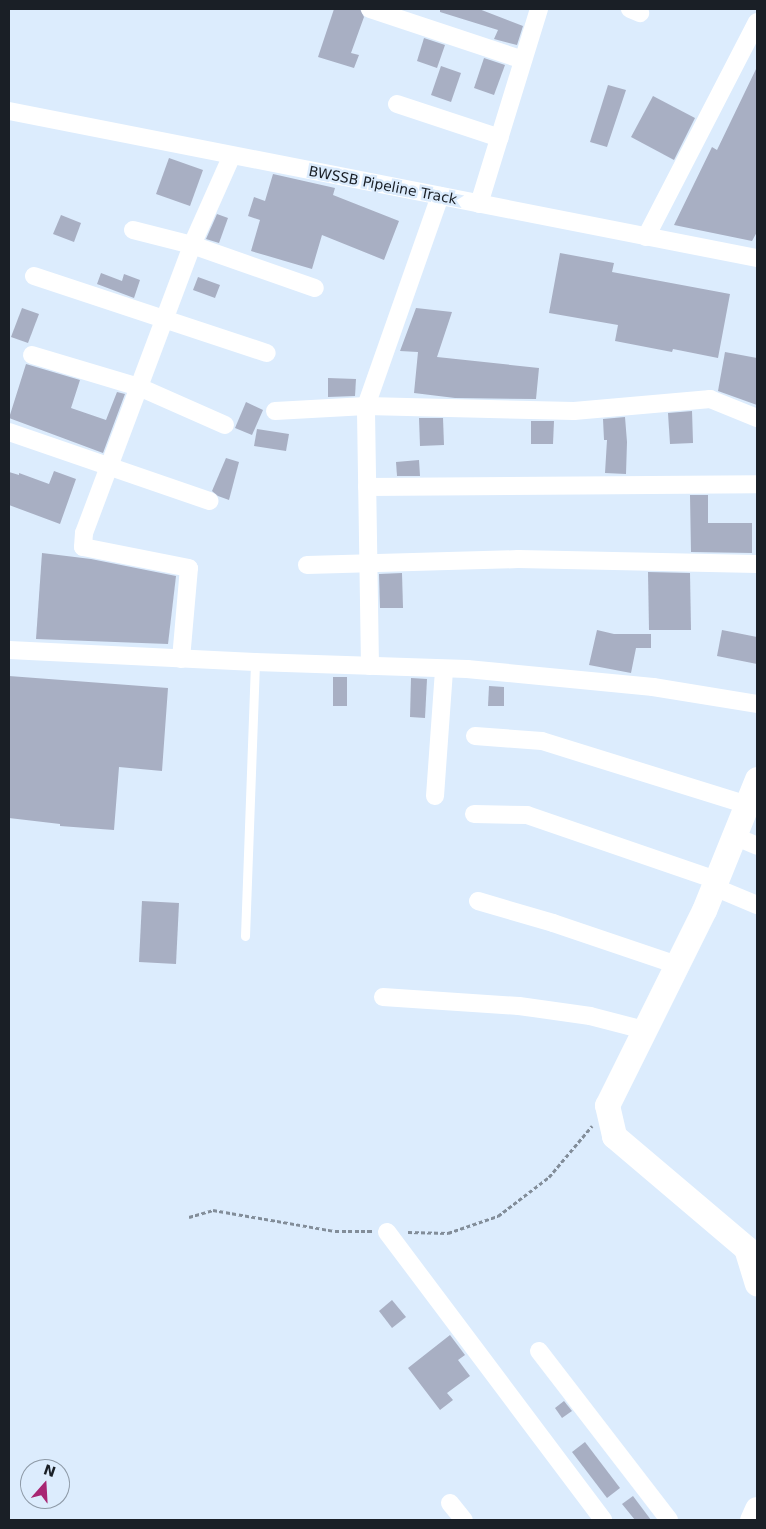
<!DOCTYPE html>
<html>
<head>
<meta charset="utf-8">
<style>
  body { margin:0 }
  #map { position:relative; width:766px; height:1529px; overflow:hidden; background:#dcecfd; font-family:"DejaVu Sans",sans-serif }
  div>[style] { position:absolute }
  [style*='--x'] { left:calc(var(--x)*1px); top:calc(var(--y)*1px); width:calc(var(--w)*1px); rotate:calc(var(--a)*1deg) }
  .building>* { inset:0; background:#a8afc3 }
  .path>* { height:3px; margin-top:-1.5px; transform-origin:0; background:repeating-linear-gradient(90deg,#828d99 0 4px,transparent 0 6.5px) }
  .lane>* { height:9px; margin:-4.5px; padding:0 4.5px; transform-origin:4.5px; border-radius:4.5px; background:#fff }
  .street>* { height:18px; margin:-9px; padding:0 9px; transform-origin:9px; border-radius:9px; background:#fff }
  .secondary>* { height:25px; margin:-12.5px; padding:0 12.5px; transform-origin:12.5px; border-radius:12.5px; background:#fff }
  span { translate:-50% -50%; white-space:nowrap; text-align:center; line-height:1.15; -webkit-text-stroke:5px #dcecfd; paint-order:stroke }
  .street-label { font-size:14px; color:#1a1f26 }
  .frame { position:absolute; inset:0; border:10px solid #1a1f26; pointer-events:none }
  .north { position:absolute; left:20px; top:1459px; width:50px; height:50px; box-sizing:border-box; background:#dcecfd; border:1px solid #8e9aa7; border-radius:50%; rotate:19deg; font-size:14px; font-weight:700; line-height:20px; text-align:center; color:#1a1f26 }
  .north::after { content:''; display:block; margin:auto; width:18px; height:22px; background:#a82673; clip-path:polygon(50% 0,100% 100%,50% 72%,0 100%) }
</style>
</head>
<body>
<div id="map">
  <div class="building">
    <div style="clip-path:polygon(334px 9px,360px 9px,364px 17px,351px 53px,359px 55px,354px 68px,318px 57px)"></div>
    <div style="clip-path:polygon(440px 9px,479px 9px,523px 26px,517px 45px,494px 39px,498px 30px,440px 12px)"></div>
    <div style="clip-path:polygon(424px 38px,445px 45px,437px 68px,417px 61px)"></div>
    <div style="clip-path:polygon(484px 58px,505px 65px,494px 95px,474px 88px)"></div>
    <div style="clip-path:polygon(441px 66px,461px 73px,451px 102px,431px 95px)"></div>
    <div style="clip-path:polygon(757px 67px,757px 232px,752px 241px,674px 225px,712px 147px,717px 150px)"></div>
    <div style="clip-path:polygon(608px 85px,626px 90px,607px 147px,590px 142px)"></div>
    <div style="clip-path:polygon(653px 96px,695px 118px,674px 160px,631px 137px)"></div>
    <div style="clip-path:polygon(169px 158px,203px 170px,190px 206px,156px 194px)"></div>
    <div style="clip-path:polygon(273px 174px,335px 188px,333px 195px,399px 221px,384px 260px,322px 235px,312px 269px,251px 251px,260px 220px,248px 216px,254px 197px,265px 201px)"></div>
    <div style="clip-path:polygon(217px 214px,228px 218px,219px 243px,206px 239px)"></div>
    <div style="clip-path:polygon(61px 215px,81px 223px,74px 242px,53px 234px)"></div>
    <div style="clip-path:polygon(560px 253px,614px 263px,612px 272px,730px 294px,718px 358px,673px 349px,672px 352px,615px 341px,618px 325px,549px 313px)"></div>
    <div style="clip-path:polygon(101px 273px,122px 281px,124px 274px,140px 280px,134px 298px,97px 284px)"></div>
    <div style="clip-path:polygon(198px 277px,220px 285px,215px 298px,193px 290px)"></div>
    <div style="clip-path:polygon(22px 308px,39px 314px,28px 343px,11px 337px)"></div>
    <div style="clip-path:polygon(416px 308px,452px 312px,437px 357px,539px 368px,536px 399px,455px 398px,414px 393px,418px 352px,400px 351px)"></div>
    <div style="clip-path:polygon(725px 352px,757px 358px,757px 405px,718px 391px)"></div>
    <div style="clip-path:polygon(26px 364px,80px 380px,71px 408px,106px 420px,117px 392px,125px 394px,103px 453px,9px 418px)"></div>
    <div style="clip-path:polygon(328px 378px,356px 379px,355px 396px,328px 397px)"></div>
    <div style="clip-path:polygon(246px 402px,263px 410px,252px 435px,235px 428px)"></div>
    <div style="clip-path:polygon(692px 411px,693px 443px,670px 444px,668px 413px)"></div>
    <div style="clip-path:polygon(625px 417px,627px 442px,626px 474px,605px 473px,607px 440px,604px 440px,603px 419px)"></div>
    <div style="clip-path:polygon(419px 418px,443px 418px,444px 445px,420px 446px)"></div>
    <div style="clip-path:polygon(531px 421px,554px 421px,553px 444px,531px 444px)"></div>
    <div style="clip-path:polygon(257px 429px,289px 434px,286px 451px,254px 446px)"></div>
    <div style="clip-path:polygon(226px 458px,239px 462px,229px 500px,218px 496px,212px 491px)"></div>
    <div style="clip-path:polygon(419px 460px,420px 476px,397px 476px,396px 462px)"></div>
    <div style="clip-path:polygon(54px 471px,76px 479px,60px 524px,9px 505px,9px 472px,19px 475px,19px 473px,49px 484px)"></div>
    <div style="clip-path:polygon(690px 495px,708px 495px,708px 523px,752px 523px,752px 553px,691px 552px)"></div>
    <div style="clip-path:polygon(42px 553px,91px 559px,176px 576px,168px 644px,36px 639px)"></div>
    <div style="clip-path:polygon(648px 572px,690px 573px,691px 630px,649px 630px)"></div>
    <div style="clip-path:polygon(402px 573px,403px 608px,380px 608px,379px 574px)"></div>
    <div style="clip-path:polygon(597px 630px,614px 634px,651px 634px,651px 648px,636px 648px,631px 673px,589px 665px)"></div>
    <div style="clip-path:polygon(722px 630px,757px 637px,757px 664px,717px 656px)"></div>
    <div style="clip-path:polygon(9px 676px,168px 688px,162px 771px,119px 767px,114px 830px,60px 826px,60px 824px,9px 818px)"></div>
    <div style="clip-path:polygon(333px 677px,347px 677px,347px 706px,333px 706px)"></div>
    <div style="clip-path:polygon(411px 678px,427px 679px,425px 718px,410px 717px)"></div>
    <div style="clip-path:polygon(489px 686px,504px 687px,504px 706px,488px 706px)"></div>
    <div style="clip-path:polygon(142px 901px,179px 903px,176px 964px,139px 962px)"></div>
    <div style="clip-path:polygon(392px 1300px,406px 1317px,392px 1328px,379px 1311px)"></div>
    <div style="clip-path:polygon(450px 1335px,465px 1355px,458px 1360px,470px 1376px,447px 1393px,453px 1400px,440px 1410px,408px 1368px)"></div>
    <div style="clip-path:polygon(564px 1401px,572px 1411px,562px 1418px,555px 1408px)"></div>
    <div style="clip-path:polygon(585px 1442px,620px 1488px,607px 1498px,572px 1452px)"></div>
    <div style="clip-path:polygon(633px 1496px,651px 1520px,635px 1520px,622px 1504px)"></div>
  </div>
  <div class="path">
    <div style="--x:189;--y:1217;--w:25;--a:-16"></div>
    <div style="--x:213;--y:1210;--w:124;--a:9.8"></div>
    <div style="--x:335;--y:1231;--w:37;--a:0"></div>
    <div style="--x:408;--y:1232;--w:40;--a:1.4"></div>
    <div style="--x:448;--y:1233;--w:53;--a:-18.8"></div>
    <div style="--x:498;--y:1216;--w:64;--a:-37.4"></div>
    <div style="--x:549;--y:1177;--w:67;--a:-49.9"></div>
  </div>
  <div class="lane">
    <div style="--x:245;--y:936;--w:274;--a:-87.9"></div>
  </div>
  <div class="street">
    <div style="--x:370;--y:9;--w:161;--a:18.4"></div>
    <div style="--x:630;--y:9;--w:11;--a:22"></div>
    <div style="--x:397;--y:104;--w:108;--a:18.3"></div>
    <div style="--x:9;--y:111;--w:762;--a:11.12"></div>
    <div style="--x:479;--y:204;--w:204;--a:-72.9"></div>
    <div style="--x:133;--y:230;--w:61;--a:14.3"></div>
    <div style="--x:192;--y:245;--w:130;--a:19.3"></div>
    <div style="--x:646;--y:237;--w:242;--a:-62.7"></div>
    <div style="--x:34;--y:276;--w:245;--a:18.3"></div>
    <div style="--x:32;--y:355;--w:112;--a:16.7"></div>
    <div style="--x:139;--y:387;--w:94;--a:23.8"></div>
    <div style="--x:275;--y:411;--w:91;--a:-3.1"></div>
    <div style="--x:366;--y:406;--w:208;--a:1.4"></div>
    <div style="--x:574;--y:411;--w:137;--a:-5"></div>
    <div style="--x:710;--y:399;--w:51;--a:22"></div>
    <div style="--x:9;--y:432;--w:212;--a:19"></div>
    <div style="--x:367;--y:487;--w:390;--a:-0.4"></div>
    <div style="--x:307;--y:565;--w:211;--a:-1.6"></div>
    <div style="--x:518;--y:559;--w:239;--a:1.2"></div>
    <div style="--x:9;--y:650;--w:246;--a:2.8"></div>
    <div style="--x:255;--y:662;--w:212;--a:1.9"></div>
    <div style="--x:467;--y:669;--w:187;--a:5.5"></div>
    <div style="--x:653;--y:687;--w:105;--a:9.3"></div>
    <div style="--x:181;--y:659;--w:91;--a:-85"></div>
    <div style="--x:189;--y:568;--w:108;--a:-168.8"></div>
    <div style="--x:83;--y:547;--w:14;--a:-86"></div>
    <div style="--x:84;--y:533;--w:308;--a:-69.4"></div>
    <div style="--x:192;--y:245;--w:98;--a:-66"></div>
    <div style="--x:370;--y:666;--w:260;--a:-90.9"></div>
    <div style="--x:366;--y:406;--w:223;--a:-70.6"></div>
    <div style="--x:475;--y:736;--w:67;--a:4.3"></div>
    <div style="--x:542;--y:741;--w:215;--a:17.3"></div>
    <div style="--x:435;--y:796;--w:127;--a:-85.9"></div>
    <div style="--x:474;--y:814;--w:53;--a:1.1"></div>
    <div style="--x:527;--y:815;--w:200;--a:19"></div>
    <div style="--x:734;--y:836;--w:25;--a:23"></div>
    <div style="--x:714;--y:887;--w:47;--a:22.7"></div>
    <div style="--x:478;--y:901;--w:78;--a:16.3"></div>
    <div style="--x:553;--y:923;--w:131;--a:18.7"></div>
    <div style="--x:383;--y:997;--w:136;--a:3.8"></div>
    <div style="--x:519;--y:1006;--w:72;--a:8"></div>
    <div style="--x:590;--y:1016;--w:56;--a:14.5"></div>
    <div style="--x:387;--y:1232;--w:360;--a:53.1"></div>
    <div style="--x:539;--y:1351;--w:213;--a:52.4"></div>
    <div style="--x:450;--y:1503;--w:22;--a:51"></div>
  </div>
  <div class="secondary">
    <div style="--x:757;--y:779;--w:141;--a:112"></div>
    <div style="--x:704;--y:910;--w:218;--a:116.4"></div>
    <div style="--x:607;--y:1105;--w:32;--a:77"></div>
    <div style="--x:614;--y:1136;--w:173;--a:40.3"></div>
    <div style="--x:746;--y:1248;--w:37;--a:73"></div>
    <div style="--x:752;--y:1520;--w:12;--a:-66"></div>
  </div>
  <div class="street-label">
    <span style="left:383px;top:185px;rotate:11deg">BWSSB Pipeline Track</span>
  </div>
  <div class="frame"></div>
  <div class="north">N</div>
</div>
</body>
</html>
